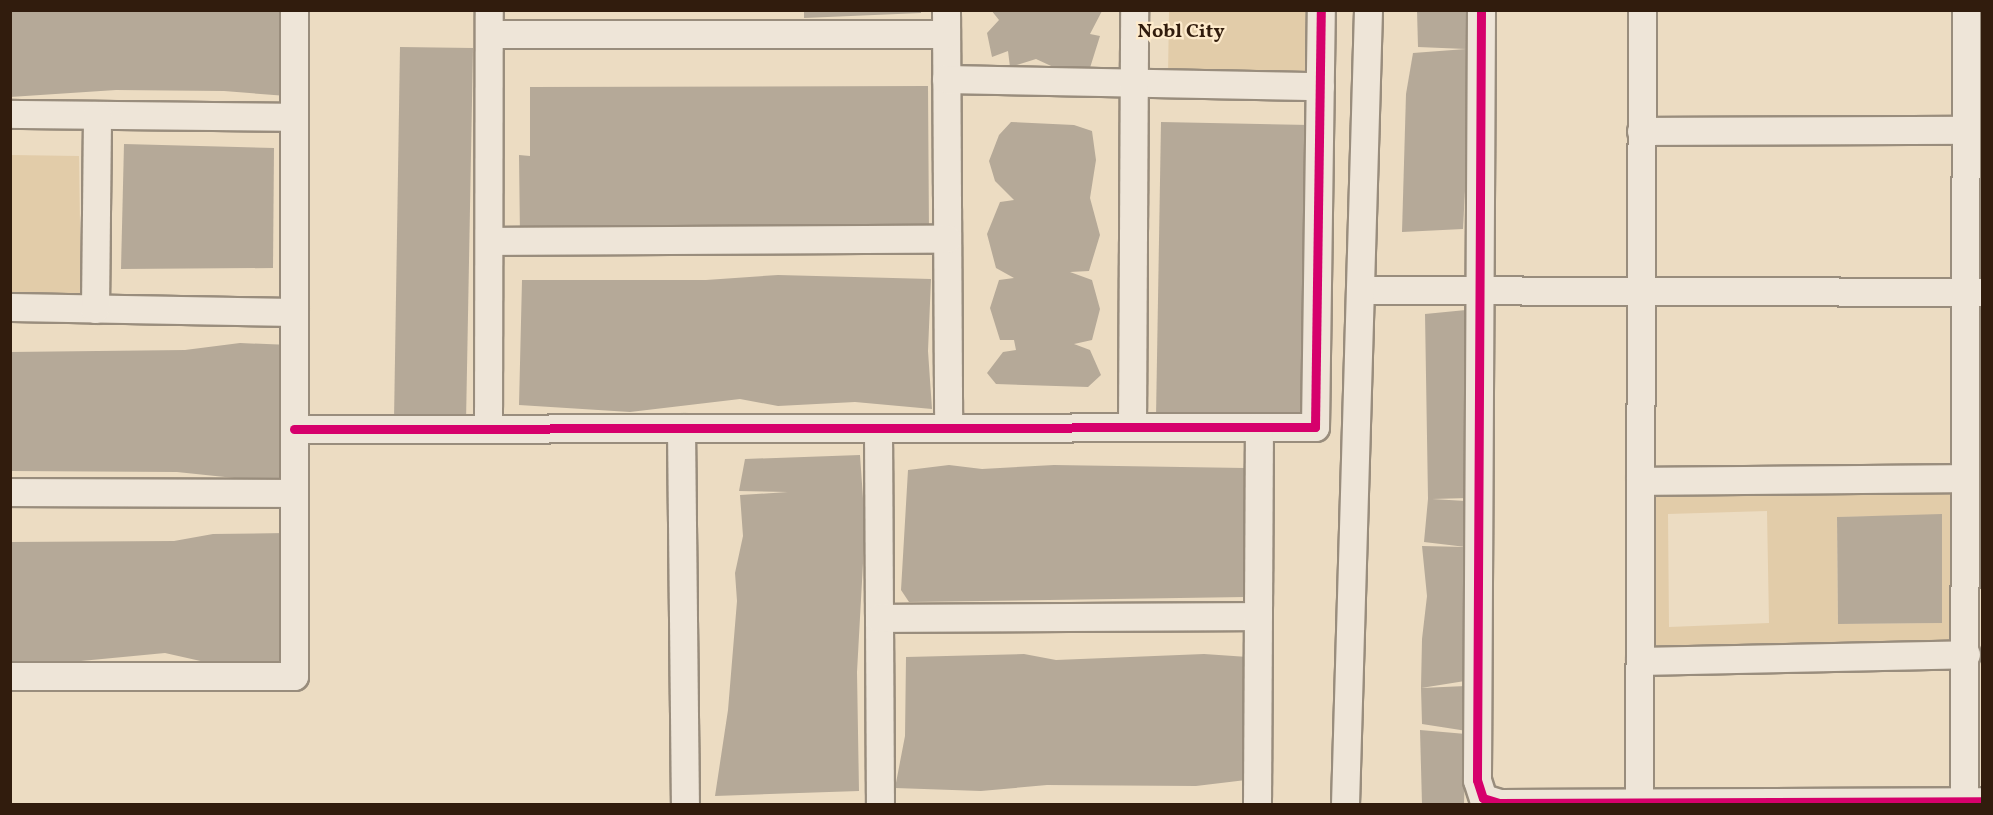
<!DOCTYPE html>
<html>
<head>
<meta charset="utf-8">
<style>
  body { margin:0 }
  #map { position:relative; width:1993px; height:815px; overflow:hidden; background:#ecdcc2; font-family:Vollkorn,serif }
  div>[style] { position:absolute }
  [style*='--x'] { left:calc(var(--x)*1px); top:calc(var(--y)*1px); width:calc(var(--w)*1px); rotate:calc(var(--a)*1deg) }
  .green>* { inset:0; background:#e2cca9 }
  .building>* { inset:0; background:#b5a998 }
  .roads { filter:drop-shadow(2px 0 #998d7d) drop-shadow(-2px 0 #998d7d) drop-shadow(0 2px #998d7d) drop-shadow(0 -2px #998d7d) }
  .minor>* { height:27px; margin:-13.5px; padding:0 13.5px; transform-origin:13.5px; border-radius:13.5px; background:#eee5d8 }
  .cycleway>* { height:9px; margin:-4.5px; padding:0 4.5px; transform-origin:4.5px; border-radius:4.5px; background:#d6006c }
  span { translate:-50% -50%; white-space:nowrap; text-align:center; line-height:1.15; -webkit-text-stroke:4.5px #feebcc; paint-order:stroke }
  .neighbourhood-label { font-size:20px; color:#311c0d; font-weight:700 }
  .frame { position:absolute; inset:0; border:12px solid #311c0d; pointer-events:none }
</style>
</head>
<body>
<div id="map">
  <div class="green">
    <div style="clip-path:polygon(1169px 11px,1306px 11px,1305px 74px,1168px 75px)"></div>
    <div style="clip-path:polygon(11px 155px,79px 156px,81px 296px,11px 296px)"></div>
    <div style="clip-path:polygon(evenodd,1965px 478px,1966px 654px,1640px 661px,1640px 481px,1965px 478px,1767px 511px,1769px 623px,1669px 627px,1668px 514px,1767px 511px,1965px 478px,1942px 515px,1942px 623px,1838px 624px,1837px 517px,1942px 515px)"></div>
  </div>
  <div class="building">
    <div style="clip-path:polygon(10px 10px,289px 10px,287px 96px,224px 91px,116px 90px,10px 97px)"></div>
    <div style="clip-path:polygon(804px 10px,921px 10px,921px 13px,804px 18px)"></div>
    <div style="clip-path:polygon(991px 10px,1102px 11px,1090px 34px,1100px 36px,1089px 71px,1062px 71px,1036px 59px,1010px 67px,1008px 51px,992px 57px,987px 33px,999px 20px)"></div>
    <div style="clip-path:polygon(1417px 10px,1468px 10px,1466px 49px,1418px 47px)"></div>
    <div style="clip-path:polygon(400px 47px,473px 48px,466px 422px,394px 421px)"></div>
    <div style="clip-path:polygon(1466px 49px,1470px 95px,1463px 229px,1402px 232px,1406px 94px,1413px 53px)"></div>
    <div style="clip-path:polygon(928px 86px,929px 233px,520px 238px,519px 155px,530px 156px,530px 87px)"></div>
    <div style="clip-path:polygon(1011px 122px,1074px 125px,1092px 131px,1096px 160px,1090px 198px,1100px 235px,1089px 271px,1070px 272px,1092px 280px,1100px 309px,1092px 340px,1074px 344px,1090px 350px,1101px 375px,1088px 387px,996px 384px,987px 373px,1003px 352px,1016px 350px,1014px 340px,1000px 340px,990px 308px,999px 280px,1014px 278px,996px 268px,987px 234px,1000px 202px,1014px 200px,995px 181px,989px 161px,999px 135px)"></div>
    <div style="clip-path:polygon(1161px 122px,1310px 125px,1307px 420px,1156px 417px)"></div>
    <div style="clip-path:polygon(124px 144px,274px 148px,273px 268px,121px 269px)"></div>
    <div style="clip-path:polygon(778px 275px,931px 279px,928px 351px,932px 409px,855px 402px,778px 406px,740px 399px,630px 412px,519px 405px,522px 280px,706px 280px)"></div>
    <div style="clip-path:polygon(1466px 310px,1469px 498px,1432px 499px,1466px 501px,1466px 547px,1424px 542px,1428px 499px,1425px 314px)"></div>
    <div style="clip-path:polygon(240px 343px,291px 345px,286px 483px,244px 483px,244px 479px,177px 472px,10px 471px,10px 352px,185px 350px)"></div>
    <div style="clip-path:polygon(860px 455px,865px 527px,857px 672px,859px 791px,715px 796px,728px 710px,737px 601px,735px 573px,743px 536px,740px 495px,788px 492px,739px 491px,745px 459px)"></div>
    <div style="clip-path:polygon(949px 465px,982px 469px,1054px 465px,1245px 468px,1251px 541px,1245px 597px,909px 602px,901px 590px,908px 470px)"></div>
    <div style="clip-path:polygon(1942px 514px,1942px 623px,1838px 624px,1837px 517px)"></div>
    <div style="clip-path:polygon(287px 533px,286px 665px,205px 662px,165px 653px,60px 663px,10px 662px,10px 542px,174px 541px,213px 534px)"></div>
    <div style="clip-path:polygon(1422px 546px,1466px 547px,1465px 681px,1421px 688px,1466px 686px,1467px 731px,1422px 724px,1421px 688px,1422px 639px,1427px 596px)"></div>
    <div style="clip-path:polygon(1024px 654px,1056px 660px,1204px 654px,1248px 657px,1246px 780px,1196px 786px,1047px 785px,981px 791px,895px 788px,905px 736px,906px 657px)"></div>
    <div style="clip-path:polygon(1420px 730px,1466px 734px,1464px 804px,1422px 804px)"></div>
  </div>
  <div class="roads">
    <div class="minor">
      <div style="--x:946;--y:10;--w:417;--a:89.7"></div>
      <div style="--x:1481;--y:10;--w:770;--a:90.3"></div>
      <div style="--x:1477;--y:780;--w:19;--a:72"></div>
      <div style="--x:1483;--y:798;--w:17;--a:17"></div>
      <div style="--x:1499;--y:803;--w:483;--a:-0.2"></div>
      <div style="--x:489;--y:34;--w:457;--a:0"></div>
      <div style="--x:946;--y:79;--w:374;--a:1.1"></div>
      <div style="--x:10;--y:114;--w:284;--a:0.6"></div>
      <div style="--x:1641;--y:131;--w:325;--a:-0.2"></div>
      <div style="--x:489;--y:241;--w:458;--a:-0.3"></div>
      <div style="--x:1361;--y:290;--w:621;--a:0.18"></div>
      <div style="--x:10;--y:307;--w:284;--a:1"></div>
      <div style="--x:95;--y:309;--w:194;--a:-89.4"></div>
      <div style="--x:1132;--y:427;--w:417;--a:-89.7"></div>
      <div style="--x:681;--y:428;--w:376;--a:89.4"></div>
      <div style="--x:878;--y:428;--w:376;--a:89.7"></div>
      <div style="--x:294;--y:429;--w:1021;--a:-0.11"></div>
      <div style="--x:1315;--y:427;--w:417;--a:-89.2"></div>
      <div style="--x:488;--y:429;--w:419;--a:-89.9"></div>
      <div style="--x:1640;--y:481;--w:325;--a:-0.5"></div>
      <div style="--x:10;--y:492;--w:284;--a:0.2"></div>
      <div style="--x:879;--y:618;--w:379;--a:-0.3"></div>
      <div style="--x:1640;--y:661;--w:326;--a:-1.2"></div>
      <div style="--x:10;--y:676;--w:284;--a:0"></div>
      <div style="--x:294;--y:676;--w:666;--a:-90"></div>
      <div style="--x:1639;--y:800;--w:790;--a:-89.78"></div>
      <div style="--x:1964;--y:802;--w:792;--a:-89.86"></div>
      <div style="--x:1257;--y:804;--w:377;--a:-89.7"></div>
      <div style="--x:1345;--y:804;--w:794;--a:-88.34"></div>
    </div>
  </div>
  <div class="cycleway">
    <div style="--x:1481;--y:10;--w:770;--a:90.3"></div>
    <div style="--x:1477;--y:780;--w:19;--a:72"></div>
    <div style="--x:1483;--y:798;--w:17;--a:17"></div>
    <div style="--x:1499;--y:803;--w:483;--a:-0.2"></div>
    <div style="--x:294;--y:429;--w:1021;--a:-0.11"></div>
    <div style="--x:1315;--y:427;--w:417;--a:-89.2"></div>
  </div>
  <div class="neighbourhood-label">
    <span style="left:1181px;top:32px">Nobl City</span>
  </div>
  <div class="frame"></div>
</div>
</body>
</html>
